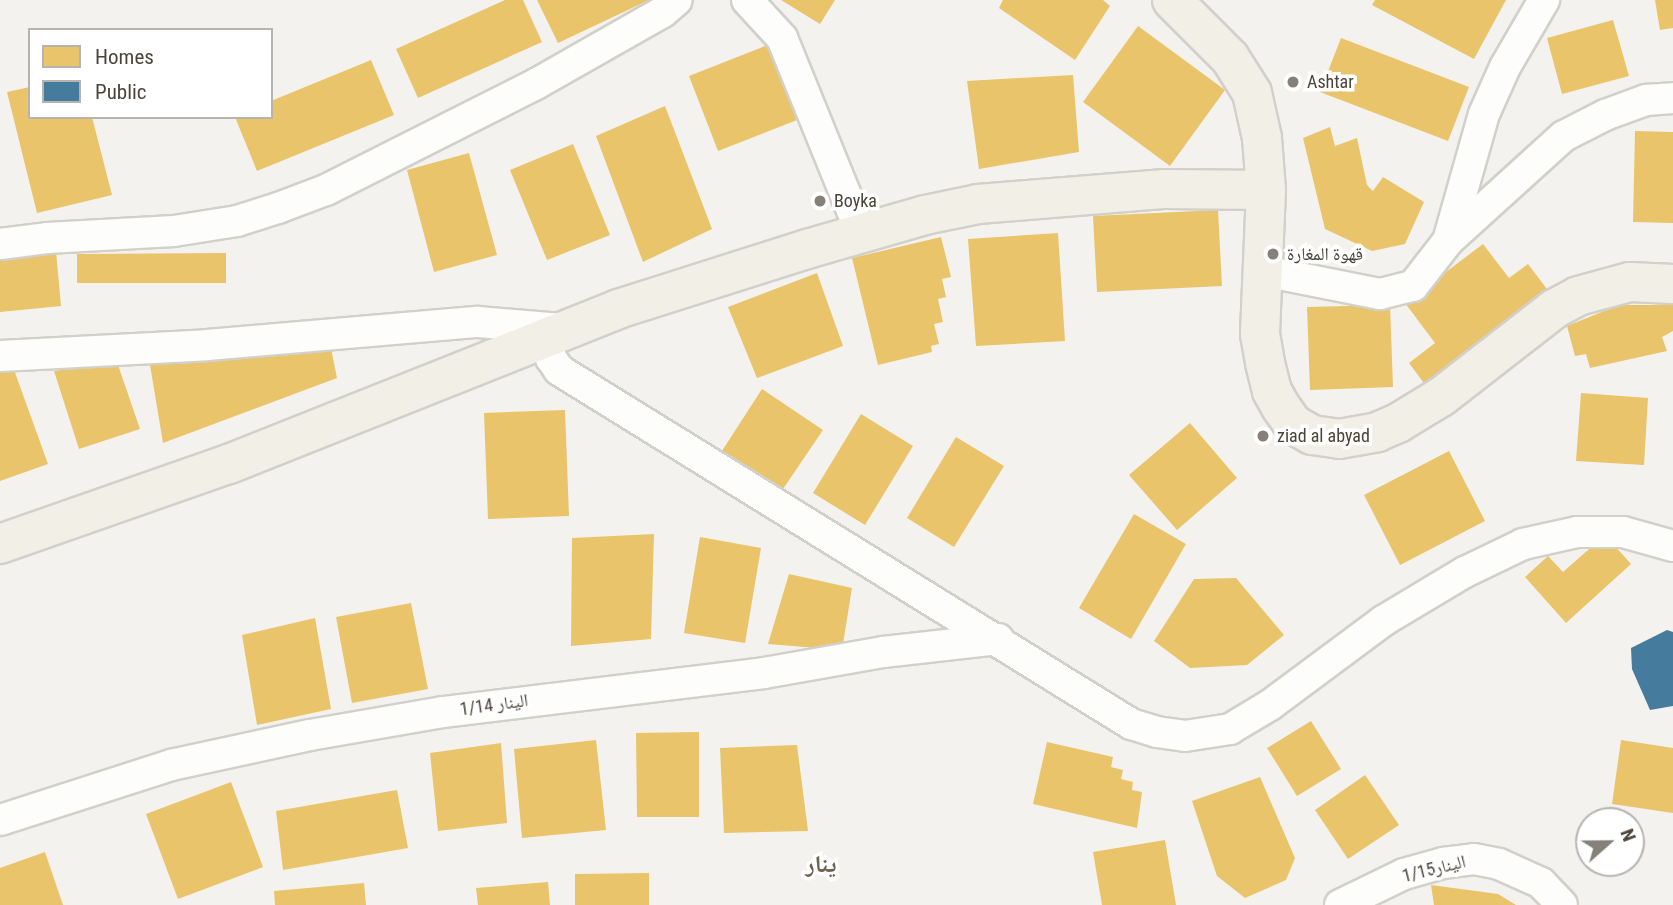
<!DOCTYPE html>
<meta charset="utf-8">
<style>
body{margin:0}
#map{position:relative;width:1673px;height:905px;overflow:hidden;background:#f4f2ee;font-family:"Roboto Condensed","Noto Naskh Arabic",sans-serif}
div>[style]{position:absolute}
.homes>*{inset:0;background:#e9c46a}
.public>*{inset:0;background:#457b9d}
.roads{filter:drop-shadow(2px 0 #d2d0cb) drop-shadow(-2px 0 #d2d0cb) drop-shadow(0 2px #d2d0cb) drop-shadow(0 -2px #d2d0cb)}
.minor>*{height:30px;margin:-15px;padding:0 15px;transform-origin:15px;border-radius:15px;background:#fdfdfc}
.major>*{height:38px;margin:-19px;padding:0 19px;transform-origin:19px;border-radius:19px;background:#f2efe6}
.dots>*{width:19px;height:19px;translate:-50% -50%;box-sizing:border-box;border:4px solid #fff;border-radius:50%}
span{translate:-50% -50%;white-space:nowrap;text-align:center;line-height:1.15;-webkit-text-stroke:7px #fff;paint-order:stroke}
.poi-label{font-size:18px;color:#4b4439}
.left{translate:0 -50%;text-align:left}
.street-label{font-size:18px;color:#4b4439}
.district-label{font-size:24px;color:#6e6250;font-weight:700}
.legend{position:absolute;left:28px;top:28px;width:245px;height:91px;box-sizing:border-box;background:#fff;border:2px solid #b7b4b0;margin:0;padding:9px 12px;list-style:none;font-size:21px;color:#4b4439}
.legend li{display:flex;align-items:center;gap:14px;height:35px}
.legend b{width:35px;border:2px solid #b7b4b0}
.north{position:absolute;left:1575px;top:807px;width:70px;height:70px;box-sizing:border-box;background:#fff;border:2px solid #b7b4b0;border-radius:50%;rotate:69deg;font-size:19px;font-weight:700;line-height:28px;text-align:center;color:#4b4439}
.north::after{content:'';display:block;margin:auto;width:24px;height:32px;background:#868178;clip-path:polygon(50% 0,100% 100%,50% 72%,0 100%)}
</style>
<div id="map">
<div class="homes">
<div style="clip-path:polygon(505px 0,523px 0,542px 42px,418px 98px,396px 49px)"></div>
<div style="clip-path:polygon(537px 0,649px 0,558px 43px)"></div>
<div style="clip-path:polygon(781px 0,835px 0,820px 24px)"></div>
<div style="clip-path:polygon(1003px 0,1103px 0,1110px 6px,1075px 60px,999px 8px)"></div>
<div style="clip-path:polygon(1375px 0,1506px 0,1474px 59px,1372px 5px)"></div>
<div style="clip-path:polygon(1655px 0,1673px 0,1673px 28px,1660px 30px)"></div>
<div style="clip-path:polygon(1613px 20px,1629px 76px,1562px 94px,1547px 38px)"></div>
<div style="clip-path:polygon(1138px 26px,1225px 90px,1170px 166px,1083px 102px)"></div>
<div style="clip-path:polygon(1341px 38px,1469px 87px,1448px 141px,1320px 92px)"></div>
<div style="clip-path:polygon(768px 45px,797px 120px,718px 151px,689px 76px)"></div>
<div style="clip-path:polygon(371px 60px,394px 115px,257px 171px,235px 117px,271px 117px,271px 101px)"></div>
<div style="clip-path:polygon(1073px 75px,1079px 152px,979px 169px,967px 81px)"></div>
<div style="clip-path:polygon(30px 87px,30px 117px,92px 117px,112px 195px,37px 213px,7px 92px)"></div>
<div style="clip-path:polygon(665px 106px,712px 229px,643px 262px,596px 136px)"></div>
<div style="clip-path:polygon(1330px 127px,1335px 146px,1357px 138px,1367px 185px,1373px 191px,1383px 177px,1424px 202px,1405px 244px,1372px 251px,1325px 229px,1303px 138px)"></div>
<div style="clip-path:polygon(1635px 131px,1673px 132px,1673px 223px,1633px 222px)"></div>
<div style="clip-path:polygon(573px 144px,610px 235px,547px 260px,510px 170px)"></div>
<div style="clip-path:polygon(469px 153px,497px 255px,434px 272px,407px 170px)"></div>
<div style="clip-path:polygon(1218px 210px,1222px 286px,1097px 292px,1093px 216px)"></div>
<div style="clip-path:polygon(1058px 233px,1065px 341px,976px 346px,968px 239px)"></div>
<div style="clip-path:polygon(941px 237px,951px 277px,942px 279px,946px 297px,938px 299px,943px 322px,934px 324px,939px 344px,931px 346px,932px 352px,878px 365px,852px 258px)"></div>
<div style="clip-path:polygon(1483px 244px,1509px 278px,1528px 264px,1550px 293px,1426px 386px,1409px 363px,1435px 343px,1405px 303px)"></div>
<div style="clip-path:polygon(56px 251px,61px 306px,0 312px,0 259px)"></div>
<div style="clip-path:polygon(226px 253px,226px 283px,77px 283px,77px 254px)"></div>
<div style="clip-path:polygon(817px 273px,843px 346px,757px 378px,728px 307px)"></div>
<div style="clip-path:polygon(1390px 305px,1393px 387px,1310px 390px,1307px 307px)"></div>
<div style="clip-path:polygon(1619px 305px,1673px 305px,1673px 331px,1662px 337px,1667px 351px,1590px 368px,1586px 354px,1575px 356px,1567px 326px)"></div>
<div style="clip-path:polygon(330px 343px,337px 378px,163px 443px,148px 353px)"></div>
<div style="clip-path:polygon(117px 362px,140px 429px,79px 449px,54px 371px)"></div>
<div style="clip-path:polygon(13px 367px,48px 464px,0 481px,0 372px)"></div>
<div style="clip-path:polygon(762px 389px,823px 430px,781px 492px,720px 454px)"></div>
<div style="clip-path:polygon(1581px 393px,1648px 398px,1644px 465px,1576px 461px)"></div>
<div style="clip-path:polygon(565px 410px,569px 516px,488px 519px,484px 413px)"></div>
<div style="clip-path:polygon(861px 414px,913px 446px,865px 525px,813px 493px)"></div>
<div style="clip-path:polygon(1190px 423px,1237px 478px,1177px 530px,1129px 475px)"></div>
<div style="clip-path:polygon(956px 437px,1004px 466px,954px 547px,907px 518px)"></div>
<div style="clip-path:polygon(1449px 451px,1485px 521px,1400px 565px,1364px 495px)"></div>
<div style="clip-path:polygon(1134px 514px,1186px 544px,1131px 639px,1079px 608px)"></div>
<div style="clip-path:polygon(654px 534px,651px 639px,571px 646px,572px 538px)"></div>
<div style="clip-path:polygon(1605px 535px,1631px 564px,1566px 623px,1525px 577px,1548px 556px,1563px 572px)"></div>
<div style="clip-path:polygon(700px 537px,761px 548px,745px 643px,684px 633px)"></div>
<div style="clip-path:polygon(789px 574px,852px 588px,842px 650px,768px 644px)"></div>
<div style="clip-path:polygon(1236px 578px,1284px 635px,1247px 665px,1190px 668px,1154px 641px,1194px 579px)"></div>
<div style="clip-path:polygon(411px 603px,428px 689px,352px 703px,336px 617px)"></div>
<div style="clip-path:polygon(315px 618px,331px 709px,257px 725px,242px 635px)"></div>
<div style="clip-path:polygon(1311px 721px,1341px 769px,1297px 796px,1267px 748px)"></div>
<div style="clip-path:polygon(699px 732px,699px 817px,637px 817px,636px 733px)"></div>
<div style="clip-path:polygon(596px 740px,606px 830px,522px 838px,514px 749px)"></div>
<div style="clip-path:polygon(1621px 740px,1673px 748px,1673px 813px,1612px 804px)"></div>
<div style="clip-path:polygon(1047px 742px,1113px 757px,1111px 767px,1123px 770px,1121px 779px,1133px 782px,1132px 790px,1142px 792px,1137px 828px,1033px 804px)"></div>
<div style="clip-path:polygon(501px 743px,507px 823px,438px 831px,430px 753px)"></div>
<div style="clip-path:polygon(797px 745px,808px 831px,724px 833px,720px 748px)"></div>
<div style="clip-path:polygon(1365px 775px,1399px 825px,1348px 859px,1315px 810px)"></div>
<div style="clip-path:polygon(1260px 777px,1295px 858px,1286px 880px,1245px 898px,1217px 876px,1192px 801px)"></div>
<div style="clip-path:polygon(231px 782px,263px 867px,178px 899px,146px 814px)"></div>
<div style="clip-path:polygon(397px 790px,408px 848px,283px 870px,276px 811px)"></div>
<div style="clip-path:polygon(1165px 840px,1176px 905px,1102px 905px,1093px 852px)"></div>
<div style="clip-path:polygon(45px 852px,63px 905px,0 905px,0 868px)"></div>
<div style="clip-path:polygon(649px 873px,649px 905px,575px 905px,575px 874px)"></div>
<div style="clip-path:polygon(548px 882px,550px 905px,478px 905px,476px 888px)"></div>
<div style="clip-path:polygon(364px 883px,366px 905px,275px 905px,274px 891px)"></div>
<div style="clip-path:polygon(1431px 885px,1498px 894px,1516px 905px,1434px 905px)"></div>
</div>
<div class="public">
<div style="clip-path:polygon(1667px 630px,1673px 632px,1673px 706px,1650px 710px,1632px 669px,1631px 648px)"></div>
</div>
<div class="roads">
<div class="minor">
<div style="left:747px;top:0;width:52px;rotate:47.4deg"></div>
<div style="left:782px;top:38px;width:210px;rotate:67.9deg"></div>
<div style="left:1448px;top:241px;width:132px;rotate:-74.2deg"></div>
<div style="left:1484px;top:114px;width:51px;rotate:-65.9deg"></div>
<div style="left:1505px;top:67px;width:78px;rotate:-59.8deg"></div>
<div style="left:0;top:244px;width:47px;rotate:-7.3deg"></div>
<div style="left:47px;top:238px;width:127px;rotate:-3.2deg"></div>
<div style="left:174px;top:231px;width:64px;rotate:-9deg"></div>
<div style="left:237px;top:221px;width:43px;rotate:-17.6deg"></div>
<div style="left:278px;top:208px;width:51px;rotate:-20.6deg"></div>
<div style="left:326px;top:190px;width:235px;rotate:-26.8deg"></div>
<div style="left:536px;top:84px;width:146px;rotate:-29.6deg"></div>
<div style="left:663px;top:12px;width:18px;rotate:-41deg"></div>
<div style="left:1264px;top:271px;width:118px;rotate:11.2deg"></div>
<div style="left:1380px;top:294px;width:34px;rotate:-14deg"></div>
<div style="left:1413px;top:286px;width:57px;rotate:-52.1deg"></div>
<div style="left:1448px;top:241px;width:156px;rotate:-42.2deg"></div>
<div style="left:1564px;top:136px;width:46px;rotate:-27.1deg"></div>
<div style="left:1605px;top:115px;width:44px;rotate:-20.1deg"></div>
<div style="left:1646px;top:100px;width:27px;rotate:-4deg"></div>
<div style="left:546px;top:337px;width:22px;rotate:77deg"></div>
<div style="left:551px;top:358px;width:14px;rotate:56deg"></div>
<div style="left:559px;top:370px;width:673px;rotate:31.75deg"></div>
<div style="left:1131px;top:724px;width:27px;rotate:17deg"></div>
<div style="left:1157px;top:732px;width:28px;rotate:8deg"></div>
<div style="left:1185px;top:736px;width:46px;rotate:-8.8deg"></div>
<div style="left:1230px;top:729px;width:47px;rotate:-31deg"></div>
<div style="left:1270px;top:705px;width:141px;rotate:-36.6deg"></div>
<div style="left:1383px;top:621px;width:96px;rotate:-30.9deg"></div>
<div style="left:1465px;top:572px;width:64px;rotate:-25.8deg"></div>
<div style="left:1523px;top:544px;width:55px;rotate:-12.5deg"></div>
<div style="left:1577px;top:532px;width:46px"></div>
<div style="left:1623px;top:532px;width:52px;rotate:15.6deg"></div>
<div style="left:0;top:356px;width:207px;rotate:-3deg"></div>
<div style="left:207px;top:345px;width:272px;rotate:-4.9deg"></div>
<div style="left:478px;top:322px;width:84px;rotate:4.8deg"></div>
<div style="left:0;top:820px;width:180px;rotate:-17.8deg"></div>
<div style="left:171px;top:765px;width:142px;rotate:-12.2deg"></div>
<div style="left:310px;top:735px;width:135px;rotate:-9.8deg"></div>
<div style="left:443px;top:712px;width:323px;rotate:-6.9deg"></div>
<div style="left:764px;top:673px;width:121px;rotate:-10deg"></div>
<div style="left:883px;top:652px;width:116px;rotate:-6.4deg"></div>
<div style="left:1340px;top:905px;width:71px;rotate:-25.8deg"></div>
<div style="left:1404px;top:874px;width:41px;rotate:-15.8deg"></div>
<div style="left:1443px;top:863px;width:31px;rotate:-7deg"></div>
<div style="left:1474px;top:859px;width:25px;rotate:11deg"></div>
<div style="left:1499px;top:864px;width:46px;rotate:24.3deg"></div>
<div style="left:1541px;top:883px;width:30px;rotate:46deg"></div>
</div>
<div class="major">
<div style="left:1172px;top:0;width:82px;rotate:45deg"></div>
<div style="left:1230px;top:58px;width:41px;rotate:57.8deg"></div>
<div style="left:1252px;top:93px;width:46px;rotate:77.5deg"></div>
<div style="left:1262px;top:138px;width:52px;rotate:85.6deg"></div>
<div style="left:1266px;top:190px;width:144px;rotate:92.4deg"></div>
<div style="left:1260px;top:334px;width:29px;rotate:80deg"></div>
<div style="left:1265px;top:363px;width:29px;rotate:76deg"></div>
<div style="left:1272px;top:391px;width:18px;rotate:61deg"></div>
<div style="left:1281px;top:407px;width:21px;rotate:55deg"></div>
<div style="left:1293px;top:424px;width:22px;rotate:30deg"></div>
<div style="left:1312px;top:435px;width:27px;rotate:8deg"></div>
<div style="left:1339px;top:439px;width:39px;rotate:-10deg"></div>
<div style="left:1377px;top:432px;width:23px;rotate:-23deg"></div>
<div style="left:1398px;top:423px;width:50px;rotate:-31.2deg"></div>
<div style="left:1441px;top:397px;width:143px;rotate:-37.9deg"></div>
<div style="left:1554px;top:309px;width:27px;rotate:-28deg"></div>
<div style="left:1578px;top:296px;width:54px;rotate:-15.1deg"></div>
<div style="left:1630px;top:282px;width:43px;rotate:2.7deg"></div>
<div style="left:0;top:544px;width:243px;rotate:-19.3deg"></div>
<div style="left:229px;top:464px;width:419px;rotate:-21.7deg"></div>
<div style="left:618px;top:309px;width:198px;rotate:-17.6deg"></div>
<div style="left:807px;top:249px;width:123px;rotate:-16.1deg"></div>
<div style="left:925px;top:215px;width:54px;rotate:-11.7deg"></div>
<div style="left:978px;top:204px;width:188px;rotate:-4.6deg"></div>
<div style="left:1165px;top:189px;width:101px;rotate:0.6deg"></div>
</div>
</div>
<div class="dots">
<div style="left:1293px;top:82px;background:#868178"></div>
<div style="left:820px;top:201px;background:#868178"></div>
<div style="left:1273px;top:254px;background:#868178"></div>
<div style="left:1263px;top:436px;background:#868178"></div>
</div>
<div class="poi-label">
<span class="left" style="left:1307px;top:82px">Ashtar</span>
<span class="left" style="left:834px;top:201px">Boyka</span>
<span class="left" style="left:1287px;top:254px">قهوة المغارة</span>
<span class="left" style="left:1277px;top:436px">ziad al abyad</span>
</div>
<div class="street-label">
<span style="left:494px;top:705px;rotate:-8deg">الينار 1/14</span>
<span style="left:1434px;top:869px;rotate:-14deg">الينار1/15</span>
</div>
<div class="district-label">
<span style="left:821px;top:865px">ينار</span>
</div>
<ul class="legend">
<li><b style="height:19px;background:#e9c46a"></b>Homes</li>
<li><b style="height:19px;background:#457b9d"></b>Public</li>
</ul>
<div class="north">N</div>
</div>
